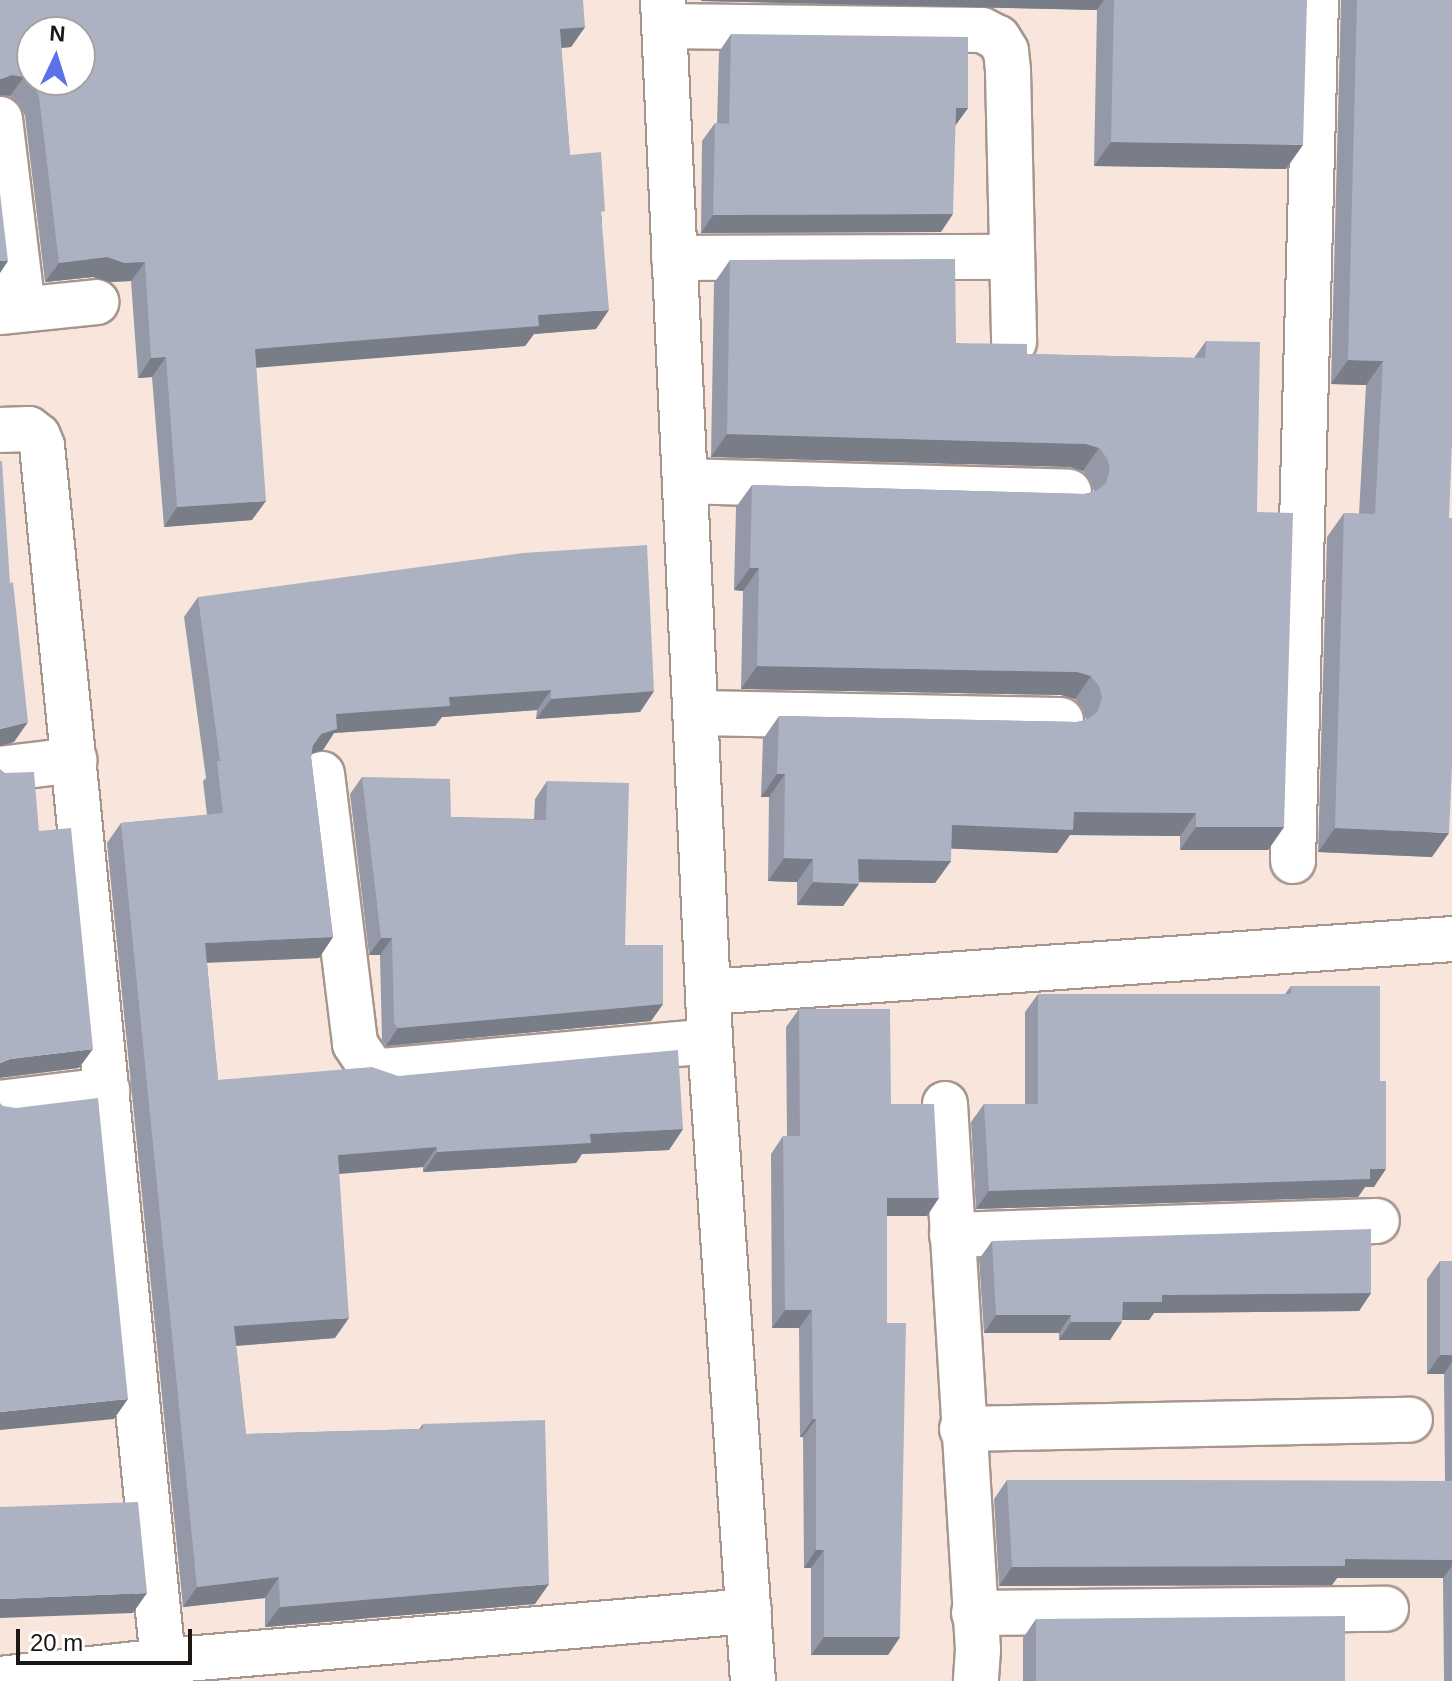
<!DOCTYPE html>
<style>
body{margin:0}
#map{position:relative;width:1452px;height:1681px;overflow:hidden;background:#f8e6dc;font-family:Helvetica,sans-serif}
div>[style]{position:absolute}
.roads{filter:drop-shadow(2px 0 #a7968d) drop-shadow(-2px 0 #a7968d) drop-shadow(0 2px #a7968d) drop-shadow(0 -2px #a7968d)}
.street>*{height:44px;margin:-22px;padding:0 22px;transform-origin:22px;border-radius:22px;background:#fff}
.secondary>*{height:44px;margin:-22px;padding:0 22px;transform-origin:22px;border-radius:22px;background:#fff}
.wall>*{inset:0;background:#9599a7}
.shaded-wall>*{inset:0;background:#797d88}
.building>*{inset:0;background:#adb2c2}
span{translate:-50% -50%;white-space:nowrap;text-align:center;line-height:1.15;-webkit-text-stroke:6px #fff;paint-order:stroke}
.north{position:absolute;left:16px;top:16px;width:80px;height:80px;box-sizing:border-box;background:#fff;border:2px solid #a5a2a1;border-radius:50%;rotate:4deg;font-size:22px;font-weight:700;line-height:32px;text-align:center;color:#1d1713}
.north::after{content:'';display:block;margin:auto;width:28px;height:36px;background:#5c72e9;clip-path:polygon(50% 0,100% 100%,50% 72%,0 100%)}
.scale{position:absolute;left:16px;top:1629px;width:176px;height:36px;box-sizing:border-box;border:4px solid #1d1713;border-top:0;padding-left:10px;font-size:24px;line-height:28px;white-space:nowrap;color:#1d1713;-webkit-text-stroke:6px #fff;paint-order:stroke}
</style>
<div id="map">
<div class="roads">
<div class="street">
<div style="left:664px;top:26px;width:318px;rotate:0.7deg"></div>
<div style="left:982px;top:30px;width:18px;rotate:27deg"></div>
<div style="left:998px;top:38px;width:15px;rotate:58deg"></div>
<div style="left:1006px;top:51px;width:20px;rotate:84deg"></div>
<div style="left:1008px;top:71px;width:271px;rotate:88.7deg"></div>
<div style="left:0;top:119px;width:191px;rotate:83.1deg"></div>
<div style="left:674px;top:258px;width:338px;rotate:-0.2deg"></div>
<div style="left:0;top:312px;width:97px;rotate:-5.9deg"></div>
<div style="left:0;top:430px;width:29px;rotate:-2deg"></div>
<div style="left:29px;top:429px;width:11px;rotate:38deg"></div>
<div style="left:38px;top:436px;width:11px;rotate:68deg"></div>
<div style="left:42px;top:446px;width:1221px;rotate:84.31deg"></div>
<div style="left:685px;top:481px;width:384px;rotate:1.6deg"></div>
<div style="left:695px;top:713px;width:366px;rotate:1.1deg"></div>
<div style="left:0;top:769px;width:75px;rotate:-6.9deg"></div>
<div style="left:322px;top:774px;width:272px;rotate:83deg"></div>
<div style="left:355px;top:1044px;width:29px;rotate:56deg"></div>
<div style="left:371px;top:1068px;width:11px;rotate:15deg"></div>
<div style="left:382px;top:1071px;width:329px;rotate:-5.2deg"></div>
<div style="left:1293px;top:861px;width:861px;rotate:-88.47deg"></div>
<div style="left:708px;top:992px;width:746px;rotate:-4.07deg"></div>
<div style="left:0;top:1103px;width:108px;rotate:-6.9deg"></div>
<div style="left:945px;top:1104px;width:547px;rotate:86.54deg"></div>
<div style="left:978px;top:1650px;width:31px;rotate:94deg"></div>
<div style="left:952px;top:1235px;width:425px;rotate:-1.9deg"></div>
<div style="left:962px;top:1429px;width:448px;rotate:-1.2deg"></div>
<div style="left:974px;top:1613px;width:412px;rotate:-0.6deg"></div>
<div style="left:0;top:1679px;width:164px;rotate:-6.3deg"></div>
<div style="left:163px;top:1661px;width:588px;rotate:-4.88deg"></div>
</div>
<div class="secondary">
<div style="left:663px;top:0;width:1042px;rotate:87.41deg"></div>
<div style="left:710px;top:1041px;width:641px;rotate:86.16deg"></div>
</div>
</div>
<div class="wall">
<div style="clip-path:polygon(0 0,585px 27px,571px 47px,561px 48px,570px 155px,602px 217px,596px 329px,534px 334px,525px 346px,256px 367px,252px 520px,164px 527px,152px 377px,138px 378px,131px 281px,110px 282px,93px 277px,45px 282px,25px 116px,19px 103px,10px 96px)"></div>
<div style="clip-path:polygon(701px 0,1307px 0,1286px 169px,1094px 166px,1097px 10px,701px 1px)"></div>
<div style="clip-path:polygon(1341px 0,1452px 0,1432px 857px,1318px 852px,1327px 537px,1344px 513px,1359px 514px,1366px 385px,1331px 384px)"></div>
<div style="clip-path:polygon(731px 34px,968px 108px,955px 126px,941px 232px,701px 233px,702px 141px,715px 123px,717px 124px,719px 52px)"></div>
<div style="clip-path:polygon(730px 260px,956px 343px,1027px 354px,1194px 358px,1206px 341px,1257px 512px,1284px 827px,1268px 850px,1180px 850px,1180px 836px,1070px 835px,1057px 853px,951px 848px,951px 861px,935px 883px,859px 882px,843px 906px,797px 905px,797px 882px,768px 881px,769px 797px,761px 797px,763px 739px,779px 716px,1077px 722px,1086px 720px,1083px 709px,1075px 699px,1061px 695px,741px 689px,743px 591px,734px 590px,736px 507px,752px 485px,1084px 494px,1094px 492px,1091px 481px,1083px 471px,1070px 467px,711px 457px,714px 283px)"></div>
<div style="clip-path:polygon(198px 597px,654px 691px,640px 712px,536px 719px,537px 710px,442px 717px,435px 726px,334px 733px,323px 750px,312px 753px,311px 757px,333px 937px,319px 958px,207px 963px,218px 1080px,398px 1076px,683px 1129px,669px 1150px,582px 1154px,576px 1163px,423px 1172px,423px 1167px,339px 1174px,335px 1338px,236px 1346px,246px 1434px,419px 1429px,423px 1424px,535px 1604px,265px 1627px,265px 1598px,183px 1607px,107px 843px,121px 823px,207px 815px,203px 781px,206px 778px,184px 617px)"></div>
<div style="clip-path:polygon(362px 777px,451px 817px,534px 819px,535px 799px,547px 781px,625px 945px,663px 1004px,651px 1021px,386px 1046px,382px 1040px,380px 955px,369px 955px,350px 794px)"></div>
<div style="clip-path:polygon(1291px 986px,1374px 1187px,1365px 1187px,1358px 1197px,976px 1209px,971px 1122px,984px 1104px,1025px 1104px,1025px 1012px,1038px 994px,1285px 994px)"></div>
<div style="clip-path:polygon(799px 1009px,891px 1104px,927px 1216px,887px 1216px,887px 1323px,900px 1637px,888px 1655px,811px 1655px,811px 1568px,804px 1568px,803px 1437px,800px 1437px,799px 1328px,772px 1328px,771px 1154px,783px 1136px,787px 1136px,786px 1027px)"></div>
<div style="clip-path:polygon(992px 1241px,1371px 1293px,1359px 1311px,1154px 1313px,1149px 1320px,1122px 1320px,1110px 1340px,1059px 1340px,1059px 1333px,984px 1333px,979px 1259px)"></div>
<div style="clip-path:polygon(1440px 1261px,1452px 1261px,1452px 1681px,1444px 1681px,1443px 1578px,1337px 1578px,1332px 1585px,999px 1586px,994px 1499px,1007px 1480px,1445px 1481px,1444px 1374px,1427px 1374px,1427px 1279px)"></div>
<div style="clip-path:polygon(1036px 1619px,1345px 1681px,1023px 1681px,1023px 1638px)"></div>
</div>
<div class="shaded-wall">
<div style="clip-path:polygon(702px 0,1104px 0,1097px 10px,701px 1px)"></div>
<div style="clip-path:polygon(585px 27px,571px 47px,546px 49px,560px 29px)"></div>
<div style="clip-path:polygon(12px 75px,24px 77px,10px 96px,0 95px,0 79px)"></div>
<div style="clip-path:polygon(956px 108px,968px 108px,955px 126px)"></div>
<div style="clip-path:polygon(1111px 142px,1303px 145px,1286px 169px,1094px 166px)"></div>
<div style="clip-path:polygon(953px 214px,941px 232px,701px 233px,713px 215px)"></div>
<div style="clip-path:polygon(107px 257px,145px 262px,131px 281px,110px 282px,93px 277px,45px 282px,59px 263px)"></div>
<div style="clip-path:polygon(0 261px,8px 261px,0 273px)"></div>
<div style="clip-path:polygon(609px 310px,596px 329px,534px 334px,525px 346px,241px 369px,255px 349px,538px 315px)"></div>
<div style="clip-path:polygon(166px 357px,152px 377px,138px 378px,151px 358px)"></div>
<div style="clip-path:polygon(1348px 360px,1383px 361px,1366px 385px,1331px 384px)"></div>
<div style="clip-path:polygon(727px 434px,1086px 444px,1099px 448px,1083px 471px,1070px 467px,711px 457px)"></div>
<div style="clip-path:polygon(266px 501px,252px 520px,164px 527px,177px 507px)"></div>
<div style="clip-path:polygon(750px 568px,759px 568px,743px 591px,734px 590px)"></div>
<div style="clip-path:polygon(757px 666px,1077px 672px,1091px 676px,1075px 699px,1061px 695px,741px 689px)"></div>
<div style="clip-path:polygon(551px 690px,537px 710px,442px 717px,435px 726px,334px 733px,323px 750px,306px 755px,336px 714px,449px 697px)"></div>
<div style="clip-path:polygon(654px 691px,640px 712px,536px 719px,551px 699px)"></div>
<div style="clip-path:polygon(28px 722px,14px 742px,0 746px,0 729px)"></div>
<div style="clip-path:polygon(777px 774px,785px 774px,769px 797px,761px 797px)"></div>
<div style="clip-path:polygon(1074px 812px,1196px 813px,1180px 836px,1070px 835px,1057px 853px,936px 848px,952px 825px)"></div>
<div style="clip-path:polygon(1196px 827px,1284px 827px,1268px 850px,1180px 850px)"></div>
<div style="clip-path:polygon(1335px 828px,1449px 833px,1432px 857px,1318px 852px)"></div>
<div style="clip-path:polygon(784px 858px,813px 859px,797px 882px,768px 881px)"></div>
<div style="clip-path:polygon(858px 859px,951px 861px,935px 883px,842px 882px)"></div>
<div style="clip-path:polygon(813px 882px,859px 884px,843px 906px,797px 905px)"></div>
<div style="clip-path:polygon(333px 937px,319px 958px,191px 963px,205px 943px)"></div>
<div style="clip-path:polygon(381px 938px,392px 938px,380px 955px,369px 955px)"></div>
<div style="clip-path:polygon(663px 1004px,651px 1021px,386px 1046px,398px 1028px)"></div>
<div style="clip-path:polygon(93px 1049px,79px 1068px,0 1078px,0 1063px,10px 1059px)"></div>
<div style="clip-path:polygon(683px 1129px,669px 1150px,582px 1154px,576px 1163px,423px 1172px,437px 1152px,590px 1134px)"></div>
<div style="clip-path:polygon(437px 1147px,423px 1167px,324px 1175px,338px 1155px)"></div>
<div style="clip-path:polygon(1370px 1169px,1386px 1169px,1374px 1187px,1365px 1187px,1358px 1197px,976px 1209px,989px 1191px)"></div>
<div style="clip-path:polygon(887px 1198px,939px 1198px,927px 1216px,874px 1216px)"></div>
<div style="clip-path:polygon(1371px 1293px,1359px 1311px,1154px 1313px,1149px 1320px,1110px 1320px,1123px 1302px,1162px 1295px)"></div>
<div style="clip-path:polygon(785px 1310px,812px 1310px,799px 1328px,772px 1328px)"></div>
<div style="clip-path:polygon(996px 1315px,1071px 1315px,1059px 1333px,984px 1333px)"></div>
<div style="clip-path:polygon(349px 1318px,335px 1338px,220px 1347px,234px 1326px)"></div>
<div style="clip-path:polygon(1071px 1322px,1122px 1322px,1110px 1340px,1059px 1340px)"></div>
<div style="clip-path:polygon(1440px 1355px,1452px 1355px,1452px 1362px,1444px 1374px,1427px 1374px)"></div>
<div style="clip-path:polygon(128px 1399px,114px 1419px,0 1430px,0 1412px)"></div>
<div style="clip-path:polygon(813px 1419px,816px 1419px,803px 1437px,800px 1437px)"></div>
<div style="clip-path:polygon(816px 1550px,824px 1550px,811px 1568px,804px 1568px)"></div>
<div style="clip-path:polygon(1345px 1559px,1452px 1560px,1452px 1566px,1443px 1578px,1337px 1578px,1332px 1585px,999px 1586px,1012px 1567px)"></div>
<div style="clip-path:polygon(279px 1577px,265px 1598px,183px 1607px,197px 1587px)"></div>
<div style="clip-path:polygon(549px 1584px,535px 1604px,265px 1627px,280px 1607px)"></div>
<div style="clip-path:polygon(147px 1593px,133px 1613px,0 1618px,0 1599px)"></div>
<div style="clip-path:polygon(824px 1637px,900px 1637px,888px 1655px,811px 1655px)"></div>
</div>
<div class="building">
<div style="clip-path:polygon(evenodd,0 0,583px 0,585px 27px,560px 29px,570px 155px,601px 152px,605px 211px,601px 212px,609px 310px,538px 315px,539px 326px,255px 349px,266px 501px,177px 507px,166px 357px,151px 358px,145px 262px,124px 263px,107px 257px,59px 263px,39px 96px,33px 84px,24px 77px,12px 75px,0 79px,0 0,32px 32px,80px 32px,80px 80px,32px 80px,32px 32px)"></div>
<div style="clip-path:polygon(1114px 0,1307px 0,1303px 145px,1111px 142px)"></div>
<div style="clip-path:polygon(1357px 0,1452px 0,1452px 443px,1449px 518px,1452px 518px,1452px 767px,1449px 833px,1335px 828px,1344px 513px,1375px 514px,1383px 361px,1348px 360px)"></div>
<div style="clip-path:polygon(731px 34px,968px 37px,968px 108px,956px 108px,953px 214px,713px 215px,715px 123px,729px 124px)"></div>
<div style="clip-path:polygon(0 193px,8px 261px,0 261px)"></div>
<div style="clip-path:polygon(955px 259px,956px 343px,1027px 344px,1027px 354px,1205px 358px,1206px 341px,1260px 342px,1257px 512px,1293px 513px,1284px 827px,1196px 827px,1196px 813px,1074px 812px,1073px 830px,952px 825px,951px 861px,858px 859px,859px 884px,813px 882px,813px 859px,784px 858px,785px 774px,777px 774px,779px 716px,1077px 722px,1088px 719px,1098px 711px,1102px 697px,1099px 686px,1091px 676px,1077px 672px,757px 666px,759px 568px,750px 568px,752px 485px,1084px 494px,1096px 491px,1106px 483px,1110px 469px,1107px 458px,1099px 448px,1086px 444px,727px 434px,730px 260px)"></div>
<div style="clip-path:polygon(0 461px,2px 461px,10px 583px,13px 582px,28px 722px,0 729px)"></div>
<div style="clip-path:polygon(647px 545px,654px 691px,551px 699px,551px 690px,449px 697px,450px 706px,336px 714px,337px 729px,321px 734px,313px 745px,311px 757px,333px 937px,205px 943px,218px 1080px,372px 1067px,398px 1076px,678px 1050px,683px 1129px,590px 1134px,591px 1143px,437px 1152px,437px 1147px,338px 1155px,349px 1318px,234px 1326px,246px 1434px,423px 1429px,423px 1424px,545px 1420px,549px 1584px,280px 1607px,279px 1577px,197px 1587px,121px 823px,223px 813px,217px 761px,220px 761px,198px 597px,523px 553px)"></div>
<div style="clip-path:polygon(0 769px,5px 773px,34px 772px,39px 831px,71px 828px,93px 1049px,10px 1059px,0 1063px)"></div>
<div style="clip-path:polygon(362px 777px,450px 779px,451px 817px,546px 820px,547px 781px,629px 783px,625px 945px,663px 945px,663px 1004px,398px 1028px,394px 1023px,392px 938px,381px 938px)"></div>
<div style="clip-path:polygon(1291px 986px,1380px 986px,1380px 1081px,1386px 1081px,1386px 1169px,1370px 1169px,1370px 1179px,989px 1191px,984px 1104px,1038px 1104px,1038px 994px,1291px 994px)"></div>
<div style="clip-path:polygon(799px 1009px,890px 1009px,891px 1104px,934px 1104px,939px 1198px,887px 1198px,887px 1323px,906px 1323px,900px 1637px,824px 1637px,824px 1550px,816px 1550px,816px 1419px,813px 1419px,812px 1310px,785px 1310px,783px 1136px,800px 1136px)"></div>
<div style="clip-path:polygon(98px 1098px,128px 1399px,0 1412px,0 1103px,3px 1106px,16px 1108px)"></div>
<div style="clip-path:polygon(1371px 1229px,1371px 1293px,1162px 1295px,1162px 1302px,1123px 1302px,1122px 1322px,1071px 1322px,1071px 1315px,996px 1315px,992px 1241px)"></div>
<div style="clip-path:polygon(1440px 1261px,1452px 1261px,1452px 1355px,1440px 1355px)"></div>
<div style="clip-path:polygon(1007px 1480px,1452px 1481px,1452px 1560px,1345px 1559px,1345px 1566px,1012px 1567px)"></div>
<div style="clip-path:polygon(138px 1502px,147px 1593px,0 1599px,0 1507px)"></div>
<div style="clip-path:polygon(1345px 1616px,1345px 1681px,1036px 1681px,1036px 1619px)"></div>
</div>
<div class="north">N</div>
<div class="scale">20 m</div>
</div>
